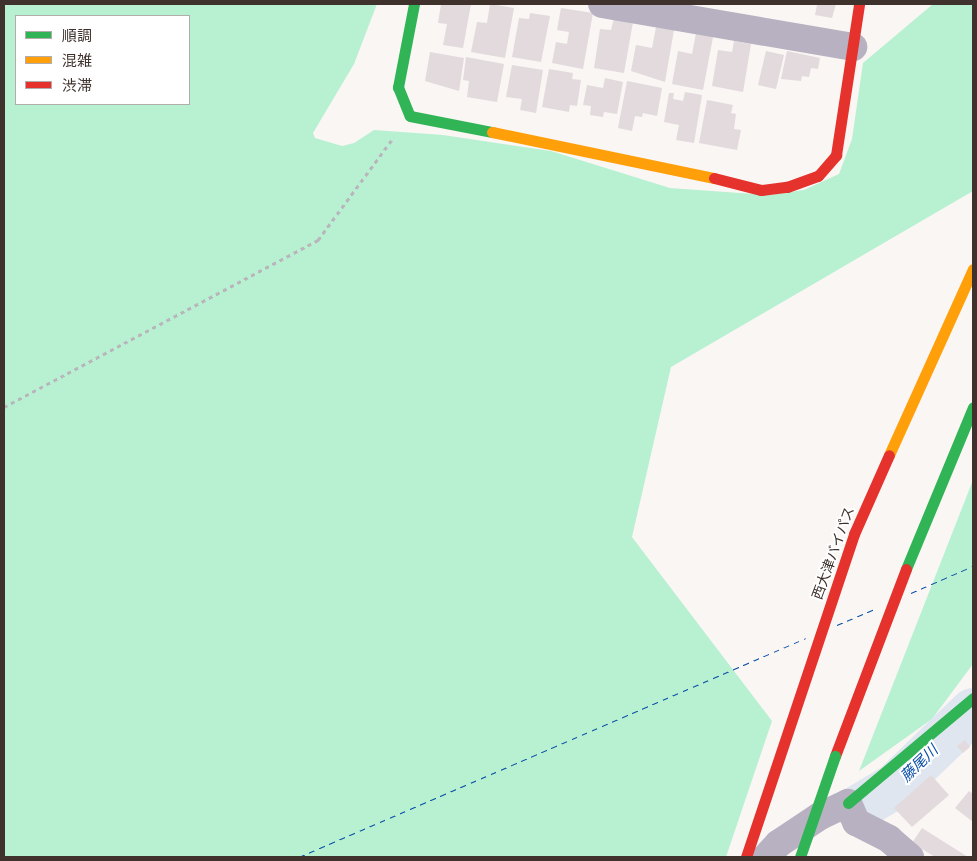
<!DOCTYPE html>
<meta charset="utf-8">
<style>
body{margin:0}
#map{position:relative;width:977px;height:861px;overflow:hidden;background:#faf6f4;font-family:Barlow,"Noto Sans JP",sans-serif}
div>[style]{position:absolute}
.green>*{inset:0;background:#b8f0d2}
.river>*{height:46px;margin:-23px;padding:0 23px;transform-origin:23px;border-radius:23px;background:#dfe6f0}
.ferry>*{height:1px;margin-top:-0.5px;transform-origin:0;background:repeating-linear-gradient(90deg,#0a4ea8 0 6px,transparent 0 11px)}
.building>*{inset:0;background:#e2dadc}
.path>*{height:3px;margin-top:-1.5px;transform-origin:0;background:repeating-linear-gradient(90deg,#b9b5bc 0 4px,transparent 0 8px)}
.street>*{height:28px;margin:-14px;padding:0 14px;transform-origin:14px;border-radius:14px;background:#b7b1c1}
.fast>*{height:11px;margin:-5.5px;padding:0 5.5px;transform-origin:5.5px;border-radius:5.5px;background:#30b455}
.slow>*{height:11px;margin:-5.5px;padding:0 5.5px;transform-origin:5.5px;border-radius:5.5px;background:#ff9f0a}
.jam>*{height:11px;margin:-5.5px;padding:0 5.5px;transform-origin:5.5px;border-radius:5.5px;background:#e5322d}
.fast-bridge>*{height:11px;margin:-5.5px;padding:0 5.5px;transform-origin:5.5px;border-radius:5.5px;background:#30b455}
span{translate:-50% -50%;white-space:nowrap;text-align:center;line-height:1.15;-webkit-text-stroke:4px #fff;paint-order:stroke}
.street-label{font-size:14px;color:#3f322d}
.water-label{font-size:15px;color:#0a4ea8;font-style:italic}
.frame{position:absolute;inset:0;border:5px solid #3f322d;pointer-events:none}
.legend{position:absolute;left:15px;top:15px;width:175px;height:90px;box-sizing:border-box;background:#fff;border:1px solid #b2adab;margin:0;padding:6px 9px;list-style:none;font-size:15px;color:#3f322d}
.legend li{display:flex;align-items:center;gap:10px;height:25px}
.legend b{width:25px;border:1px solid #b2adab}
</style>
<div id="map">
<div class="green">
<div style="clip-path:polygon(evenodd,4px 4px,377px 4px,354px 64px,313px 133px,315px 138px,342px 146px,354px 143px,374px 130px,443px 135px,551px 151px,670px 188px,769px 195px,804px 190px,839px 174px,852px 139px,863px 63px,933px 4px,973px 4px,973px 191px,671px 367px,632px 537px,772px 721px,726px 857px,4px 857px,4px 4px,16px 16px,189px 16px,189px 104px,16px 104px,16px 16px)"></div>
<div style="clip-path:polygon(973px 480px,973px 664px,932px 719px,859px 771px)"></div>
</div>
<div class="river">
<div style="left:858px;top:808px;width:43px;rotate:-30.7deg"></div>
<div style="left:895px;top:786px;width:108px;rotate:-43.9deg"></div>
</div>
<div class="ferry">
<div style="left:911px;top:593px;width:68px;rotate:-23.5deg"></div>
<div style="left:837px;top:625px;width:43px;rotate:-23deg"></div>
<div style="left:299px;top:857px;width:552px;rotate:-23.36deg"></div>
</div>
<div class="building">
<div style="clip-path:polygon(441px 4px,471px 4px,463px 48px,443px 45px,447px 24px,438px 23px)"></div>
<div style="clip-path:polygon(490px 4px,514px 8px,505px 58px,471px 52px,477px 22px,487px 23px)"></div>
<div style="clip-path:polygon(813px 4px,836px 4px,832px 18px,815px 15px,817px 5px)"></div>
<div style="clip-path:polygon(561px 8px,593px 13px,583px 69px,552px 63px,556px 42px,567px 44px,569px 32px,557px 30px)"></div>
<div style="clip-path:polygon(530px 13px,550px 16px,541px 62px,512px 57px,519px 18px,529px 19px)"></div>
<div style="clip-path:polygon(614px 18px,633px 22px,624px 73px,594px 68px,600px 29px,611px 30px)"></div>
<div style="clip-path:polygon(656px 27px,674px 30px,665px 82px,631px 71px,636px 45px,652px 48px)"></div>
<div style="clip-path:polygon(696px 33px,713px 37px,703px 90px,672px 84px,678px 51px,692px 54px)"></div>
<div style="clip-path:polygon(734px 41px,751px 44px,743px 92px,712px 86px,718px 50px,732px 52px)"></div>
<div style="clip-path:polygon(766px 51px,784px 55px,776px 89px,758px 85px)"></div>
<div style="clip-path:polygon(787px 51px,820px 58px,818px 69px,811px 68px,809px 77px,802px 76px,801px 81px,781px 79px)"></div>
<div style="clip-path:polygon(430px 52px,464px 58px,459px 91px,425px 81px)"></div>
<div style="clip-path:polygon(466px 57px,504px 64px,497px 102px,467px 97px,469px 81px,463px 80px)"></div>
<div style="clip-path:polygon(512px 65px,543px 70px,536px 113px,520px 110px,522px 99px,506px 97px)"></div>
<div style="clip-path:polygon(549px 69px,573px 73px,572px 79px,581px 80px,577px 106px,570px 105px,569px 112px,542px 107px)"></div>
<div style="clip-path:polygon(605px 78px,623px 82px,617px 114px,604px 112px,603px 117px,590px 115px,591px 106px,583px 105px,587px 85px,603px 88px)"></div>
<div style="clip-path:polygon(627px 81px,662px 88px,657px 116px,643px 113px,642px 117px,635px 116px,632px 131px,618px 128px)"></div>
<div style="clip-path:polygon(685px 92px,702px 95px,694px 143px,676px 140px,679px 125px,664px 122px,669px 93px,674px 93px,673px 99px,683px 101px)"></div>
<div style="clip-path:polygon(707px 100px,733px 105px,731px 113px,736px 114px,734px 129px,741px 130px,737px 150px,699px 143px)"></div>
<div style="clip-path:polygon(965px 740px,970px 747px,963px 753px,957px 746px)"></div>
<div style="clip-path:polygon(931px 775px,949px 795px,912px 827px,894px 808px)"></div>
<div style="clip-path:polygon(969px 791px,973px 794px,973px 822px,955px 808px)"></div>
<div style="clip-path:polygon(922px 828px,968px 857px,935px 857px,912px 843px)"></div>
</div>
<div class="path">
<div style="left:4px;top:407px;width:356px;rotate:-28deg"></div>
<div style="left:318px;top:240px;width:128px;rotate:-53.6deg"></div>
</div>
<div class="street">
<div style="left:602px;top:4px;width:255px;rotate:9.7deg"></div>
<div style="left:766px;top:857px;width:18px;rotate:-47deg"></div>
<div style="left:778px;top:844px;width:50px;rotate:-33.7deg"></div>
<div style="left:820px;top:816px;width:31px;rotate:-25deg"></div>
<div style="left:848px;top:803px;width:21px;rotate:67deg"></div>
<div style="left:856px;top:822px;width:37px;rotate:27deg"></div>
<div style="left:889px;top:839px;width:28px;rotate:41deg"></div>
</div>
<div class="fast">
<div style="left:414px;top:4px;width:85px;rotate:100.9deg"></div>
<div style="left:398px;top:87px;width:31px;rotate:68deg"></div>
<div style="left:410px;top:116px;width:84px;rotate:11deg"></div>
<div style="left:906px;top:569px;width:175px;rotate:-67.5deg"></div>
<div style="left:848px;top:803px;width:163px;rotate:-40deg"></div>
</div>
<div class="slow">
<div style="left:492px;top:132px;width:227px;rotate:11.7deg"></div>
<div style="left:889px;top:455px;width:204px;rotate:-65.7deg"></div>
</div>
<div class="jam">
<div style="left:714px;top:178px;width:49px;rotate:14.3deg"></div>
<div style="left:761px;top:190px;width:26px;rotate:-7deg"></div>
<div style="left:787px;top:187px;width:33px;rotate:-20deg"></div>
<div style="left:818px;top:176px;width:28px;rotate:-49deg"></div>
<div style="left:836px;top:155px;width:153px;rotate:-81.3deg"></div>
<div style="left:835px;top:756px;width:200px;rotate:-69.2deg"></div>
<div style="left:746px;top:857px;width:341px;rotate:-71.5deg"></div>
<div style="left:854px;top:534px;width:86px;rotate:-66.1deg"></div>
</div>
<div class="fast-bridge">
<div style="left:800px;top:857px;width:107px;rotate:-70.9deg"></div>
</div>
<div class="street-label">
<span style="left:833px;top:553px;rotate:-70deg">西大津バイパス</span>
</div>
<div class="water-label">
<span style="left:919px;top:763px;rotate:-44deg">藤尾川</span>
</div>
<div class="frame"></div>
<ul class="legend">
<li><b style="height:6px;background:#30b455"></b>順調</li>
<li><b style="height:6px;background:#ff9f0a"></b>混雑</li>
<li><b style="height:6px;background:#e5322d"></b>渋滞</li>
</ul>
</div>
